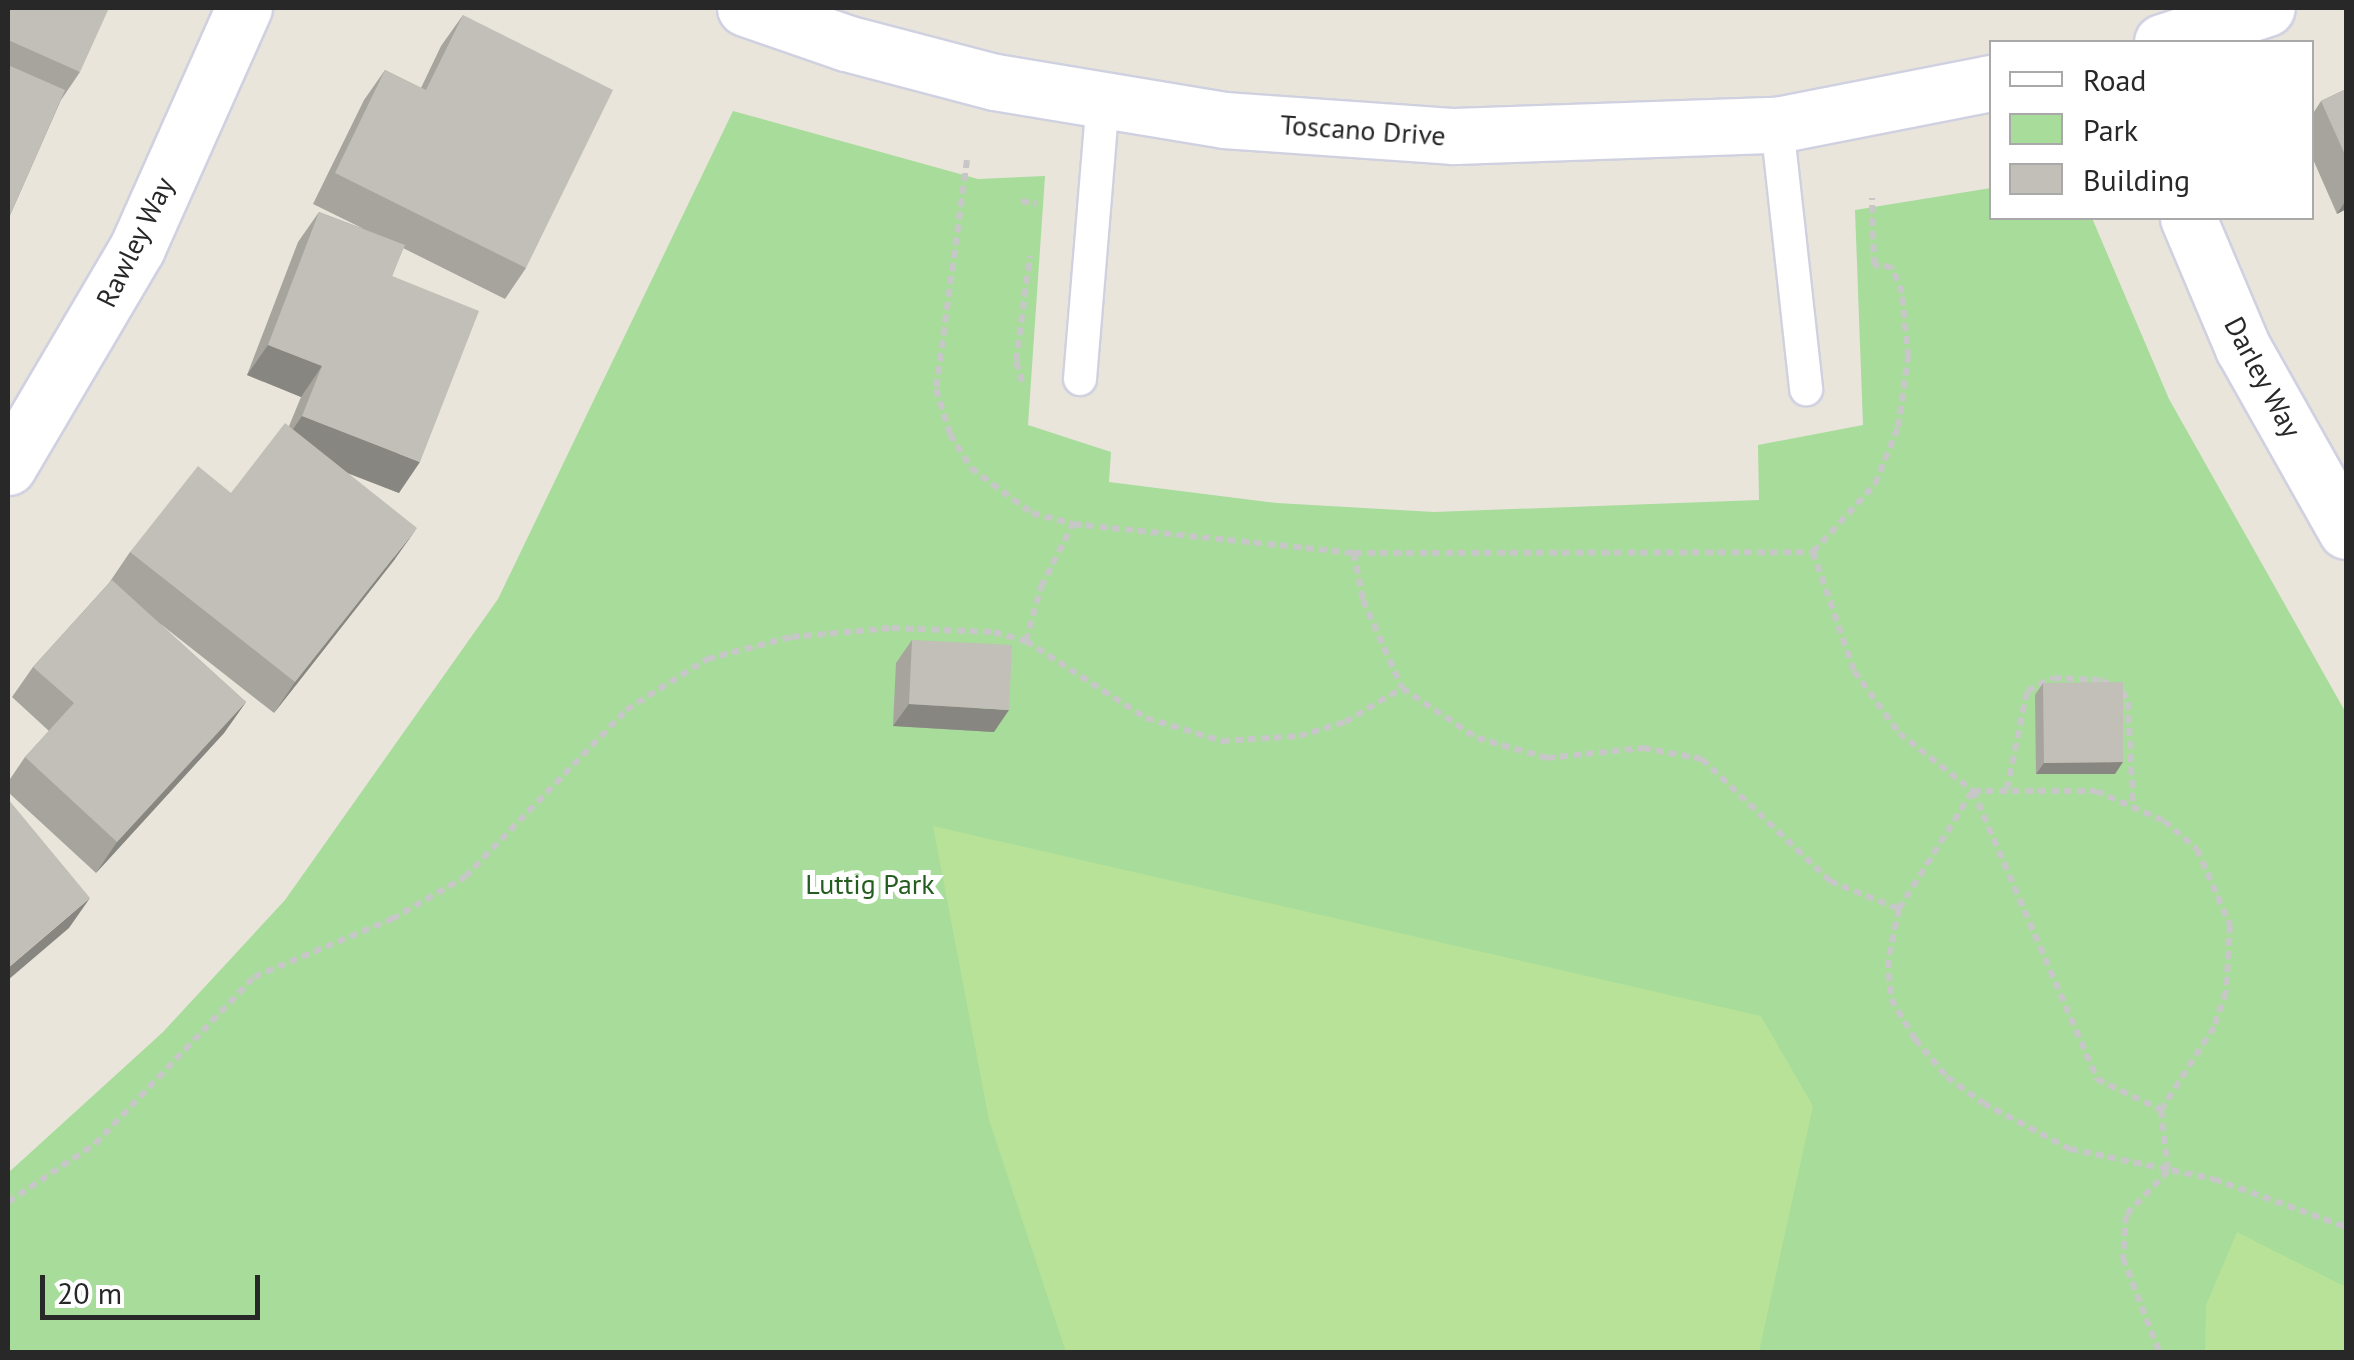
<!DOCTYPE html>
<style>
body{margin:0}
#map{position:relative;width:2354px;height:1360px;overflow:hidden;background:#e9e5db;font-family:"PT Sans",sans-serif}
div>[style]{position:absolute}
.green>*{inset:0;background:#a7dc9b}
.pitch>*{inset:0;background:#b7e298}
.path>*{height:6px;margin-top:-3px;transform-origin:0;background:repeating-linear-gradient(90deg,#c7c7c7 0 8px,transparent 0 13px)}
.roads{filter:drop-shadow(2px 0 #d0d1e0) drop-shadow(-2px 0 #d0d1e0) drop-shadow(0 2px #d0d1e0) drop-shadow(0 -2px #d0d1e0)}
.lane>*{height:32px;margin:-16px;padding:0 16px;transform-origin:16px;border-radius:16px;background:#fff}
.street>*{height:55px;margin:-27.5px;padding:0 27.5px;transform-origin:27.5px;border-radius:27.5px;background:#fff}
.wall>*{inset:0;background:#a6a49d}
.shaded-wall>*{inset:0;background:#878680}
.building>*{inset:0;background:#c1bfb7}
span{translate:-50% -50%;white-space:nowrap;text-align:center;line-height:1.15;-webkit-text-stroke:10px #fff;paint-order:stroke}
.street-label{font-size:28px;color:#282828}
.park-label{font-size:28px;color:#235d1f}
.frame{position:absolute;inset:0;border:10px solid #282828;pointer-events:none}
.legend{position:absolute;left:1989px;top:40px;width:325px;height:180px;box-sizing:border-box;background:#fff;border:2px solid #a9a9a9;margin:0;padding:12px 18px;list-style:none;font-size:30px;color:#282828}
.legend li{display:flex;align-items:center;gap:20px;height:50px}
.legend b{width:50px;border:2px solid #a9a9a9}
.scale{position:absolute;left:40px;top:1275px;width:220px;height:45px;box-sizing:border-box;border:5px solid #282828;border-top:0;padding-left:12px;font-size:30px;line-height:35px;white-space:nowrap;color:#282828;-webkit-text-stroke:8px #fff;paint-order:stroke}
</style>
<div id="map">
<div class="green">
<div style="clip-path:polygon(733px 111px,978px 179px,1045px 176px,1028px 425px,1111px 452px,1109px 482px,1277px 503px,1434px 512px,1759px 500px,1758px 445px,1863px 425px,1855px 210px,1991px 188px,1992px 218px,2092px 218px,2169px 399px,2346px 713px,2346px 1352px,8px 1352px,8px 1173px,163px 1032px,285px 900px,498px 599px)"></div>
</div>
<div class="pitch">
<div style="clip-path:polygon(933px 826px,1761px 1016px,1813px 1106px,1759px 1352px,1066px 1352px,989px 1120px)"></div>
<div style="clip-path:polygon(2237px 1232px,2346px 1287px,2346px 1352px,2205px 1352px,2206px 1305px)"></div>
</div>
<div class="path">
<div style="left:967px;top:160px;width:231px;rotate:97.7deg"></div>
<div style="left:936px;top:389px;width:47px;rotate:72.7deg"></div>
<div style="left:950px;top:434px;width:40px;rotate:58deg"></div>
<div style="left:971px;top:468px;width:76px;rotate:36.4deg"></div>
<div style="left:1032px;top:513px;width:42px;rotate:15deg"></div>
<div style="left:1073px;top:524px;width:282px;rotate:5.9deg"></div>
<div style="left:1354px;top:553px;width:459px;rotate:-0.1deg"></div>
<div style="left:1813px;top:552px;width:92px;rotate:-47.6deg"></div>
<div style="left:1875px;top:484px;width:61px;rotate:-68deg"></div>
<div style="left:1898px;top:427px;width:71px;rotate:-81.9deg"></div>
<div style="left:1908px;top:357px;width:64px;rotate:-95.4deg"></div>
<div style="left:1902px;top:293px;width:28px;rotate:-111deg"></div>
<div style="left:1892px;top:267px;width:18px;rotate:-174deg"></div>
<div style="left:1874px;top:265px;width:67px;rotate:-91.7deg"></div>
<div style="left:1021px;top:201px;width:16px;rotate:11deg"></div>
<div style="left:1022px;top:382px;width:22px;rotate:-106deg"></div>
<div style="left:1016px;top:361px;width:106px;rotate:-82.4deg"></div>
<div style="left:1813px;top:552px;width:126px;rotate:71deg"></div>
<div style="left:1854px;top:671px;width:77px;rotate:54deg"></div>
<div style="left:1899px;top:733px;width:94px;rotate:38.1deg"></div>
<div style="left:1973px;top:791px;width:314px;rotate:66.7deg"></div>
<div style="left:2097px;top:1079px;width:71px;rotate:25.8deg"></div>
<div style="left:2161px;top:1110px;width:61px;rotate:83.5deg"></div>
<div style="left:2168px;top:1171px;width:61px;rotate:133.7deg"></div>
<div style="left:2126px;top:1215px;width:43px;rotate:94deg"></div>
<div style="left:2123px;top:1258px;width:101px;rotate:69deg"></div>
<div style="left:1354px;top:553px;width:48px;rotate:79.2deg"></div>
<div style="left:1363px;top:600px;width:96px;rotate:66.1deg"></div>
<div style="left:1402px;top:688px;width:90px;rotate:33.7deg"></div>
<div style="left:1477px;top:738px;width:73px;rotate:15.9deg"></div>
<div style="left:1547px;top:758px;width:97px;rotate:-5.9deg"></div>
<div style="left:1643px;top:748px;width:60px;rotate:10.6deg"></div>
<div style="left:1702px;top:759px;width:177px;rotate:43.6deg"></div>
<div style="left:1830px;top:881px;width:74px;rotate:22.1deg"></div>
<div style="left:1026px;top:641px;width:56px;rotate:-74.5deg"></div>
<div style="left:1041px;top:587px;width:71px;rotate:-63.1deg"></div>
<div style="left:2007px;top:789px;width:100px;rotate:-78.5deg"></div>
<div style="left:2027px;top:691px;width:29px;rotate:-27deg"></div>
<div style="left:2053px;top:678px;width:48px;rotate:2.4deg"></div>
<div style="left:2101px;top:680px;width:24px;rotate:28deg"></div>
<div style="left:2122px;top:691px;width:13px;rotate:61deg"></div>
<div style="left:2128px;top:702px;width:102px;rotate:87.2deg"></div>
<div style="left:1973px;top:791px;width:123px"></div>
<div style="left:2096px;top:791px;width:74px;rotate:23.8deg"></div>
<div style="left:2164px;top:821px;width:43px;rotate:40.3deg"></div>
<div style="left:2197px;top:849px;width:83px;rotate:66.5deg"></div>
<div style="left:2230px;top:925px;width:67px;rotate:93.4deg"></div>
<div style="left:2226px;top:992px;width:37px;rotate:109deg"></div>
<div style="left:2214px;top:1027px;width:98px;rotate:122.6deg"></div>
<div style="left:1972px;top:792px;width:138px;rotate:122deg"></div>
<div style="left:1899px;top:909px;width:52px;rotate:102.2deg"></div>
<div style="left:1888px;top:960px;width:39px;rotate:86deg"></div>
<div style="left:1891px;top:999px;width:47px;rotate:59deg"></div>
<div style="left:1915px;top:1039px;width:50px;rotate:49.9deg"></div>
<div style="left:1947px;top:1077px;width:44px;rotate:35.8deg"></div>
<div style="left:1983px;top:1103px;width:98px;rotate:27.9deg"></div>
<div style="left:2070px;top:1149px;width:147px;rotate:11.8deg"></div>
<div style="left:2214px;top:1179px;width:140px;rotate:20deg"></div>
<div style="left:8px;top:1202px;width:105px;rotate:-33.7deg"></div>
<div style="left:95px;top:1144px;width:231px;rotate:-46.4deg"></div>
<div style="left:254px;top:977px;width:150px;rotate:-22.8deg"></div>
<div style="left:392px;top:919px;width:84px;rotate:-29.9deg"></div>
<div style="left:465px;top:877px;width:232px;rotate:-46deg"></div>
<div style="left:626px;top:710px;width:96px;rotate:-32.2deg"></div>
<div style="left:707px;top:659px;width:87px;rotate:-14.7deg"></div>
<div style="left:791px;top:637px;width:101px;rotate:-5.1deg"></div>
<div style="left:892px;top:628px;width:102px;rotate:2.2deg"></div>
<div style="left:994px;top:632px;width:33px;rotate:16deg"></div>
<div style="left:1026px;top:641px;width:143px;rotate:32.7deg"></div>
<div style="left:1146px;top:718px;width:79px;rotate:16.8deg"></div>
<div style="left:1222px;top:741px;width:77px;rotate:-3.7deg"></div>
<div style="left:1299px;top:736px;width:48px;rotate:-16.9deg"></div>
<div style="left:1345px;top:722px;width:66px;rotate:-30.8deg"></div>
</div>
<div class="roads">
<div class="lane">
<div style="left:1777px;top:125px;width:266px;rotate:83.7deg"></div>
<div style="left:1080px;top:379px;width:280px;rotate:-85.3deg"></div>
</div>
<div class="street">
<div style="left:745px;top:8px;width:107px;rotate:19.1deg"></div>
<div style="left:846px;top:43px;width:154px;rotate:14.7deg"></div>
<div style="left:995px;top:82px;width:232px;rotate:9.4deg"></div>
<div style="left:1224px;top:120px;width:231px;rotate:4deg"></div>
<div style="left:1454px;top:136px;width:323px;rotate:-2deg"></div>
<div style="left:1777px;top:125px;width:219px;rotate:-11.1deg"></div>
<div style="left:2162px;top:42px;width:110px;rotate:-17.9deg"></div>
<div style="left:2188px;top:218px;width:141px;rotate:67.1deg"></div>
<div style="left:2243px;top:348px;width:210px;rotate:60.6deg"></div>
<div style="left:8px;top:467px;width:254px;rotate:-59.5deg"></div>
<div style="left:137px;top:248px;width:263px;rotate:-66deg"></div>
</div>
</div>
<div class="wall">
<div style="clip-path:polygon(8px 8px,80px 72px,61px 100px,8px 220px)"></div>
<div style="clip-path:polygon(463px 15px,526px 268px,505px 299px,403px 248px,392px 276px,399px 493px,347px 473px,395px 559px,274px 713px,158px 622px,246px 702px,224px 733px,96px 873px,8px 792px,8px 782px,25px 757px,49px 731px,12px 697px,33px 667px,109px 583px,130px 552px,231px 493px,289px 426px,301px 397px,247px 375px,298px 242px,319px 212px,364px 229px,313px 204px,364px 100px,385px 70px,421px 88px,441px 46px)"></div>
<div style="clip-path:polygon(2346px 89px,2346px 209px,2337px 214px,2312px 157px,2312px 115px,2321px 101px)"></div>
<div style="clip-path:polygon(912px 640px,994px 732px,893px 726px,896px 663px)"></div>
<div style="clip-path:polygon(2043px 683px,2115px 774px,2036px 774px,2035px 695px)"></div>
</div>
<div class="shaded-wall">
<div style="clip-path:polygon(2346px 200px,2346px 209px,2337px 214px)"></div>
<div style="clip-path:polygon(268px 345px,322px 366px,301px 397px,247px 375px)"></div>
<div style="clip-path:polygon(302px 416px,420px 462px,399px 493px,281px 447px)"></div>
<div style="clip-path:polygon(417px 528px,395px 559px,274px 713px,295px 682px)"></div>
<div style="clip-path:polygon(246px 702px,224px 733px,96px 873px,117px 842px)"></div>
<div style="clip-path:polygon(909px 704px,1009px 710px,994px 732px,893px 726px)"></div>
<div style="clip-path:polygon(2123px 762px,2115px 774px,2036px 774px,2044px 763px)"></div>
<div style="clip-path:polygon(90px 898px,69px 928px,8px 980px,8px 968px)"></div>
</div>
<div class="building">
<div style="clip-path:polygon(8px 8px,109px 8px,80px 72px,8px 40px)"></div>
<div style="clip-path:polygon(463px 15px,613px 90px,526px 268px,335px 173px,385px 70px,426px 90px)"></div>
<div style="clip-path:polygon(8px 65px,65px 90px,8px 220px)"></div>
<div style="clip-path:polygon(2346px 89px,2346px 157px,2321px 101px)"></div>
<div style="clip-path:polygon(319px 212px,405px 245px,392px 276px,479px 311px,420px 462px,302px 416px,322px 366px,268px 345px)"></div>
<div style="clip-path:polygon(285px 423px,417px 528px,295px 682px,130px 552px,198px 466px,231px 493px)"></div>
<div style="clip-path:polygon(112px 580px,246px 702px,117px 842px,25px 757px,74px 703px,33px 667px)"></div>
<div style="clip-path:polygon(912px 640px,1012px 645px,1009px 710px,909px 704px)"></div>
<div style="clip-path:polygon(2123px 682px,2123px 762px,2044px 763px,2043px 683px)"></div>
<div style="clip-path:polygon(8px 799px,90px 898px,8px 968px)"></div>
</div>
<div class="street-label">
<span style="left:1363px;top:130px;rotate:4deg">Toscano Drive</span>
<span style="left:135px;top:242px;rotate:-64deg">Rawley Way</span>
<span style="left:2263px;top:377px;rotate:62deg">Darley Way</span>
</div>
<div class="park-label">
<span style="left:870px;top:884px">Luttig Park</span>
</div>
<div class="frame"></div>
<ul class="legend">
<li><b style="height:12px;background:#fff"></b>Road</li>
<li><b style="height:28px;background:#a7dc9b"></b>Park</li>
<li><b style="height:28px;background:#c1bfb7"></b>Building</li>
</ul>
<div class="scale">20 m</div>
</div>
